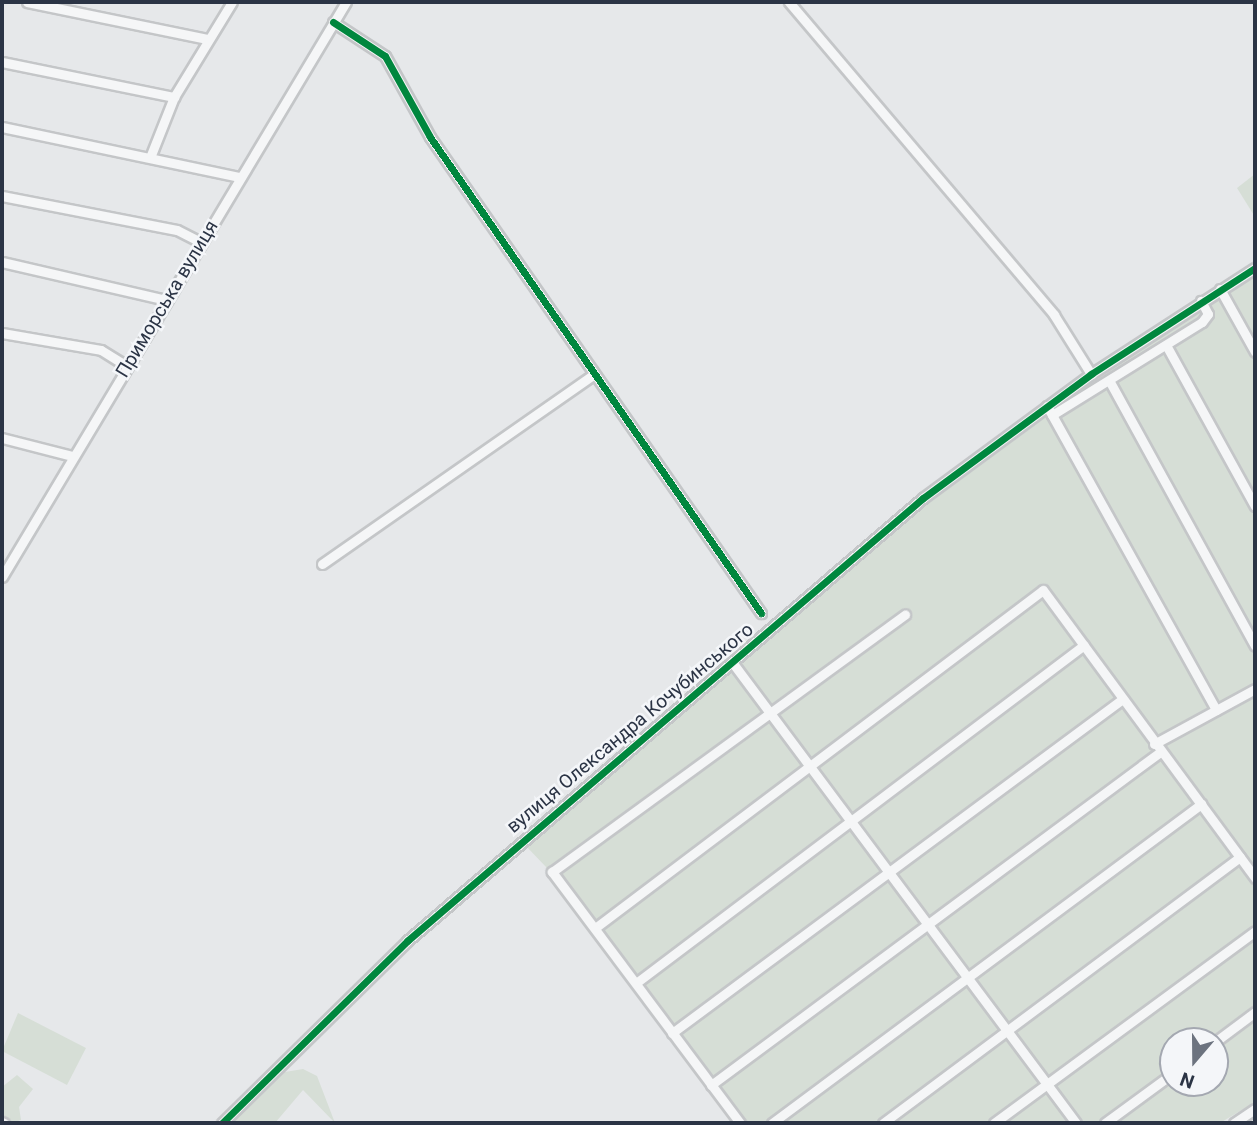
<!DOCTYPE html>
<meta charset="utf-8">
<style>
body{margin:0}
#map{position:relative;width:1257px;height:1125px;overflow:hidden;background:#e6e8ea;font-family:Roboto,sans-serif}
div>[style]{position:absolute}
.green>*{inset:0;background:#d6ded6}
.roads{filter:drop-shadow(2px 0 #c4c6c8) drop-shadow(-2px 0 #c4c6c8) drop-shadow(0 2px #c4c6c8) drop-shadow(0 -2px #c4c6c8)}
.minor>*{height:9px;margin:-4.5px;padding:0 4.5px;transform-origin:4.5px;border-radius:4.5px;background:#f5f6f7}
.cycleway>*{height:7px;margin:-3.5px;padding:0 3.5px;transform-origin:3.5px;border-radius:3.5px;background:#00873e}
span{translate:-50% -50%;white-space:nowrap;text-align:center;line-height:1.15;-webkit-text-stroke:5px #f4f6f9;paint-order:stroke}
.street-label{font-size:19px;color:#2b3445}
.frame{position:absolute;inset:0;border:4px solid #2b3445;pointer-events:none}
.north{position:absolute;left:1159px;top:1027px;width:70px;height:70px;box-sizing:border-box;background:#f4f6f9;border:2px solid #a4a8b1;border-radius:50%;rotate:200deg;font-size:19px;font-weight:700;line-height:28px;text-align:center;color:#2b3445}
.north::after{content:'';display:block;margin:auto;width:24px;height:32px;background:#6c737f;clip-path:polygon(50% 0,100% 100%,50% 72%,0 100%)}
</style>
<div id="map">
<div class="green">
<div style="clip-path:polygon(1255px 174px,1255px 217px,1237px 188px)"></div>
<div style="clip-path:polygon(evenodd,1255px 273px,1255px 1102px,1220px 1123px,746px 1123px,570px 892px,524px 844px,929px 501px,1111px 367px,1255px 273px,1173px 1041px,1215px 1041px,1215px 1083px,1173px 1083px,1173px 1041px)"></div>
<div style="clip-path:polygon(18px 1013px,86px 1048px,67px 1085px,2px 1051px)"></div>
<div style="clip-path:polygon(303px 1069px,317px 1076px,335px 1123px,303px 1090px,275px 1123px,231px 1123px,279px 1073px)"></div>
<div style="clip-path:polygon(17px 1075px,33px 1089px,19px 1107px,21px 1120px,12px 1123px,2px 1115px,2px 1087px)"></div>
</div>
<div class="roads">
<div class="minor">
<div style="left:27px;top:2px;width:184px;rotate:11.6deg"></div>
<div style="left:789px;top:2px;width:410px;rotate:49.7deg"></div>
<div style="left:1054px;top:315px;width:70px;rotate:57.9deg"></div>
<div style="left:333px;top:22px;width:62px;rotate:33.2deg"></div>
<div style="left:385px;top:56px;width:93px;rotate:60.9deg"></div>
<div style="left:430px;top:137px;width:580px;rotate:55.19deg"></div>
<div style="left:2px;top:62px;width:176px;rotate:11.5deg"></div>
<div style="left:2px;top:127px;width:243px;rotate:11.9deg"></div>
<div style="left:151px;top:155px;width:62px;rotate:-68.4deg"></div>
<div style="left:174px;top:97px;width:111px;rotate:-58.6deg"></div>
<div style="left:2px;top:196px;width:178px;rotate:11deg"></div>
<div style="left:177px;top:230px;width:27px;rotate:27deg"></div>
<div style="left:2px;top:262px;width:168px;rotate:13deg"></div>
<div style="left:1220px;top:289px;width:72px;rotate:60.9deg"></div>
<div style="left:2px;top:333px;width:100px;rotate:9.7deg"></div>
<div style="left:101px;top:350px;width:31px;rotate:32deg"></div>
<div style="left:1166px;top:345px;width:184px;rotate:61.1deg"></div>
<div style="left:1110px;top:382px;width:301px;rotate:61.2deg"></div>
<div style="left:1047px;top:406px;width:348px;rotate:60.9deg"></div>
<div style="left:1052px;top:415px;width:176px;rotate:-31.8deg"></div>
<div style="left:1202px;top:322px;width:10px;rotate:-53deg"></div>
<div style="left:1208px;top:314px;width:15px;rotate:-118deg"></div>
<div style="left:2px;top:438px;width:72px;rotate:14.4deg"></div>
<div style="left:322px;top:564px;width:332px;rotate:-34.9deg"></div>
<div style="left:2px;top:577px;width:670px;rotate:-59.11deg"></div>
<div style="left:732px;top:662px;width:575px;rotate:53.27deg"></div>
<div style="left:1154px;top:744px;width:115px;rotate:-28.6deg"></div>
<div style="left:595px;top:928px;width:561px;rotate:-37.03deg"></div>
<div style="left:1043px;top:590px;width:358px;rotate:53.6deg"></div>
<div style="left:636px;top:983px;width:561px;rotate:-37.03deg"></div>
<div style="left:672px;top:1033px;width:559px;rotate:-36.56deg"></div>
<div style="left:1215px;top:1042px;width:50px;rotate:-36.9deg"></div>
<div style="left:711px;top:1085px;width:559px;rotate:-36.56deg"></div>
<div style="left:2px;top:1122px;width:2px;rotate:27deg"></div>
<div style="left:222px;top:1123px;width:260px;rotate:-44.5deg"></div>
<div style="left:407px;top:941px;width:680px;rotate:-40.65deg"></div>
<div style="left:923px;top:498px;width:209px;rotate:-36.4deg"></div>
<div style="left:1091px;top:374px;width:195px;rotate:-32.9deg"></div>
<div style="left:740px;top:1123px;width:314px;rotate:-126.8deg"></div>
<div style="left:552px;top:872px;width:437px;rotate:-36.1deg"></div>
<div style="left:772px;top:1123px;width:535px;rotate:-36.63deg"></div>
<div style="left:883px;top:1123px;width:445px;rotate:-36.7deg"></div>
<div style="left:994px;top:1123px;width:324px;rotate:-36.3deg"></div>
<div style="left:1105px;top:1123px;width:84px;rotate:-36.3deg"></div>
<div style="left:1234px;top:1123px;width:25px;rotate:-34deg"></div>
</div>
</div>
<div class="cycleway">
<div style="left:333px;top:22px;width:62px;rotate:33.2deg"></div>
<div style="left:385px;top:56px;width:93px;rotate:60.9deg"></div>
<div style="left:430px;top:137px;width:580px;rotate:55.19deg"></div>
<div style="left:222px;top:1123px;width:260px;rotate:-44.5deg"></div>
<div style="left:407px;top:941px;width:680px;rotate:-40.65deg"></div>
<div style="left:923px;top:498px;width:209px;rotate:-36.4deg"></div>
<div style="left:1091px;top:374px;width:195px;rotate:-32.9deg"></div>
</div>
<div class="street-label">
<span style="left:167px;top:299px;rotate:-59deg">Приморська вулиця</span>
<span style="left:630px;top:728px;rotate:-40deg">вулиця Олександра Кочубинського</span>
</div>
<div class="frame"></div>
<div class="north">N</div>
</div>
